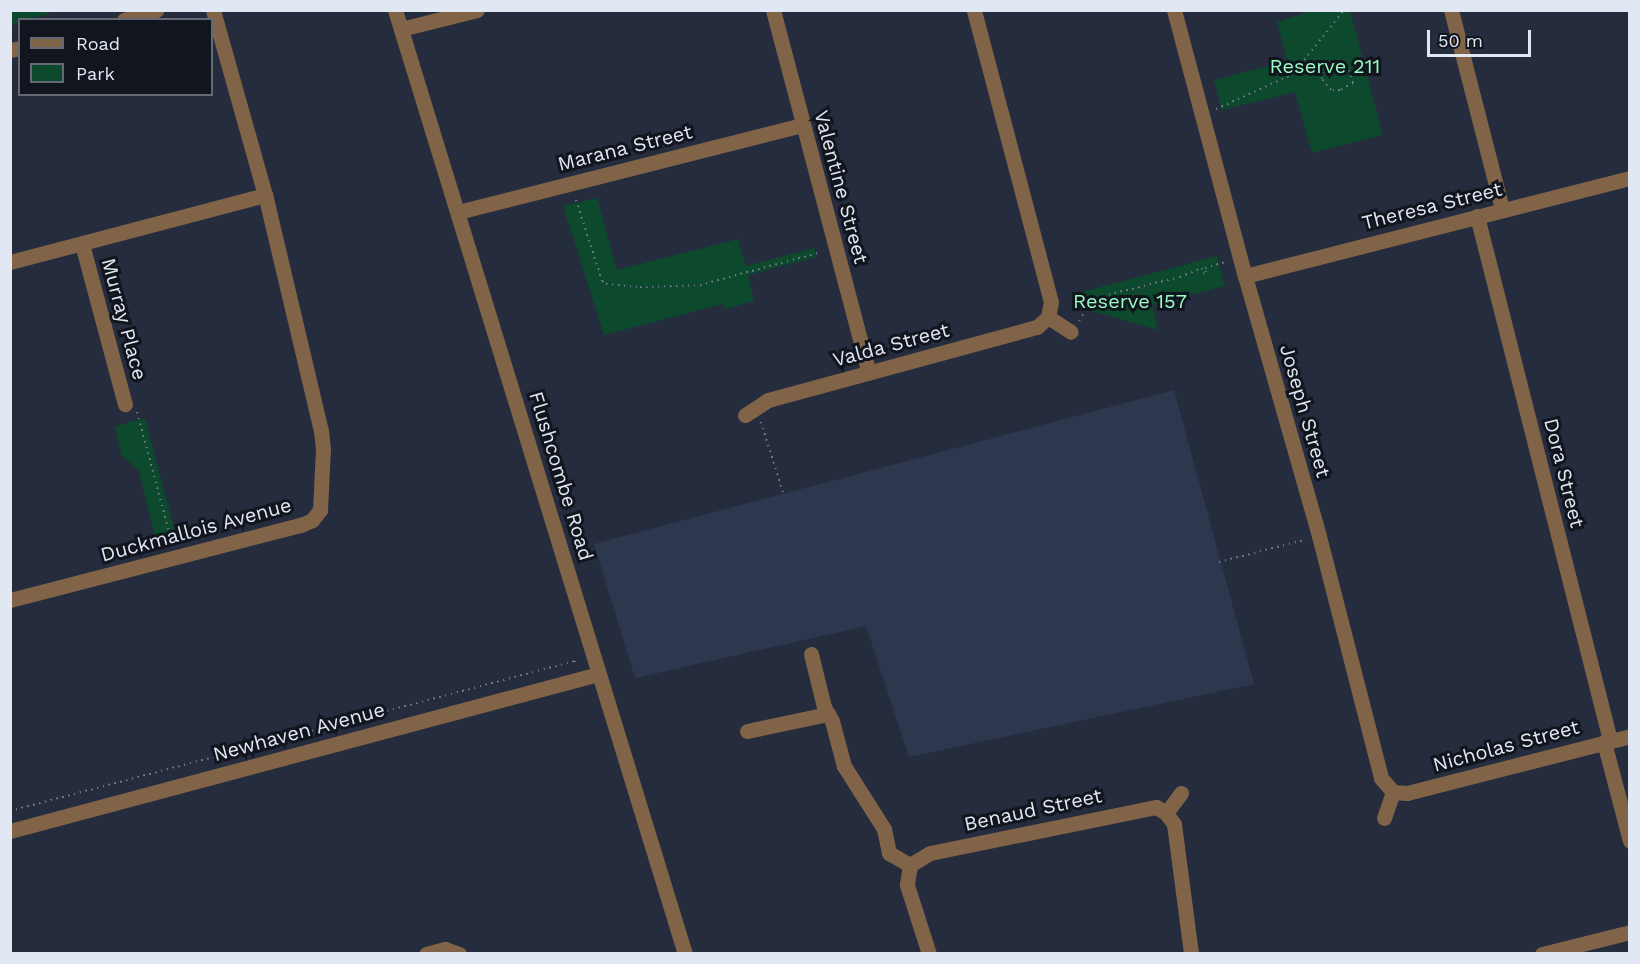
<!DOCTYPE html>
<style>
body{margin:0}
#map{position:relative;width:1640px;height:964px;overflow:hidden;background:#242c3e;font-family:"Work Sans",sans-serif}
div>[style]{position:absolute}
.built>*{inset:0;background:#2d384e}
.green>*{inset:0;background:#0c492d}
.path>*{height:2px;margin-top:-1px;transform-origin:0;background:repeating-linear-gradient(90deg,#717887 0 1.5px,transparent 0 6px)}
.minor>*{height:15px;margin:-7.5px;padding:0 7.5px;transform-origin:7.5px;border-radius:7.5px;background:#816348}
span{translate:-50% -50%;white-space:nowrap;text-align:center;line-height:1.15;-webkit-text-stroke:6px #11151d;paint-order:stroke}
.park-label{font-size:20px;color:#99fcc3}
.street-label{font-size:20px;color:#e1e7f3}
.frame{position:absolute;inset:0;border:12px solid #e1e7f3;pointer-events:none}
.legend{position:absolute;left:18px;top:18px;width:195px;height:78px;box-sizing:border-box;background:#11151d;border:2px solid #646973;margin:0;padding:8px 10px;list-style:none;font-size:18px;color:#e1e7f3}
.legend li{display:flex;align-items:center;gap:12px;height:30px}
.legend b{width:30px;border:2px solid #646973}
.scale{position:absolute;left:1427px;top:30px;width:104px;height:27px;box-sizing:border-box;border:3px solid #e1e7f3;border-top:0;padding-left:8px;font-size:18px;line-height:21px;white-space:nowrap;color:#e1e7f3;-webkit-text-stroke:4px #11151d;paint-order:stroke}
</style>
<div id="map">
<div class="built">
<div style="clip-path:polygon(1174px 390px,1254px 684px,909px 757px,866px 626px,635px 678px,594px 544px)"></div>
</div>
<div class="green">
<div style="clip-path:polygon(11px 10px,48px 11px,49px 14px,20px 20px,19px 23px,11px 25px)"></div>
<div style="clip-path:polygon(1312px 11px,1350px 11px,1383px 135px,1312px 153px,1295px 92px,1222px 110px,1214px 80px,1287px 61px,1277px 22px)"></div>
<div style="clip-path:polygon(597px 198px,617px 270px,738px 239px,746px 266px,814px 248px,817px 257px,748px 275px,754px 301px,725px 309px,723px 304px,604px 335px,563px 206px)"></div>
<div style="clip-path:polygon(1217px 256px,1225px 286px,1152px 305px,1158px 330px,1085px 309px,1071px 295px)"></div>
<div style="clip-path:polygon(145px 418px,177px 540px,157px 544px,139px 471px,121px 455px,115px 426px)"></div>
</div>
<div class="path">
<div style="left:1299px;top:67px;width:26px"></div>
<div style="left:1328px;top:67px;width:21px;rotate:8deg"></div>
<div style="left:1349px;top:70px;width:14px;rotate:73deg"></div>
<div style="left:1353px;top:83px;width:15px;rotate:152deg"></div>
<div style="left:1340px;top:90px;width:9px;rotate:180deg"></div>
<div style="left:1331px;top:90px;width:14px;rotate:-129deg"></div>
<div style="left:1322px;top:79px;width:10px;rotate:-84deg"></div>
<div style="left:1323px;top:69px;width:5px;rotate:-22deg"></div>
<div style="left:1216px;top:109px;width:85px;rotate:-24.4deg"></div>
<div style="left:1293px;top:74px;width:82px;rotate:-51.4deg"></div>
<div style="left:576px;top:200px;width:85px;rotate:72.2deg"></div>
<div style="left:602px;top:281px;width:5px;rotate:37deg"></div>
<div style="left:606px;top:284px;width:34px;rotate:5deg"></div>
<div style="left:640px;top:287px;width:60px;rotate:-1.9deg"></div>
<div style="left:700px;top:285px;width:122px;rotate:-15.2deg"></div>
<div style="left:1079px;top:321px;width:26px;rotate:-58deg"></div>
<div style="left:1093px;top:299px;width:6px;rotate:-18deg"></div>
<div style="left:1099px;top:297px;width:4px;rotate:76deg"></div>
<div style="left:1100px;top:301px;width:4px;rotate:-14deg"></div>
<div style="left:1104px;top:300px;width:4px;rotate:-104deg"></div>
<div style="left:1103px;top:296px;width:79px;rotate:-13.9deg"></div>
<div style="left:1180px;top:277px;width:24px;rotate:-22deg"></div>
<div style="left:1202px;top:268px;width:5px;rotate:79deg"></div>
<div style="left:1203px;top:273px;width:3px;rotate:-18deg"></div>
<div style="left:1206px;top:272px;width:4px;rotate:-104deg"></div>
<div style="left:1205px;top:268px;width:24px;rotate:-17deg"></div>
<div style="left:137px;top:412px;width:136px;rotate:75deg"></div>
<div style="left:761px;top:422px;width:77px;rotate:72.7deg"></div>
<div style="left:1219px;top:562px;width:88px;rotate:-14.5deg"></div>
<div style="left:10px;top:811px;width:585px;rotate:-14.87deg"></div>
<div style="left:575px;top:661px;width:4px;rotate:90deg"></div>
</div>
<div class="minor">
<div style="left:395px;top:10px;width:988px;rotate:72.92deg"></div>
<div style="left:773px;top:10px;width:375px;rotate:75.2deg"></div>
<div style="left:1174px;top:10px;width:275px;rotate:75.1deg"></div>
<div style="left:1245px;top:276px;width:270px;rotate:74.1deg"></div>
<div style="left:1319px;top:536px;width:250px;rotate:75.6deg"></div>
<div style="left:1381px;top:778px;width:18px;rotate:49deg"></div>
<div style="left:1451px;top:10px;width:205px;rotate:75.6deg"></div>
<div style="left:124px;top:20px;width:34px;rotate:-17deg"></div>
<div style="left:401px;top:29px;width:78px;rotate:-14deg"></div>
<div style="left:10px;top:50px;width:10px;rotate:-11deg"></div>
<div style="left:458px;top:212px;width:355px;rotate:-14.2deg"></div>
<div style="left:1477px;top:216px;width:541px;rotate:75.76deg"></div>
<div style="left:82px;top:244px;width:166px;rotate:75deg"></div>
<div style="left:10px;top:262px;width:264px;rotate:-14.7deg"></div>
<div style="left:1245px;top:276px;width:397px;rotate:-14.3deg"></div>
<div style="left:1048px;top:317px;width:27px;rotate:33deg"></div>
<div style="left:745px;top:415px;width:27px;rotate:-33deg"></div>
<div style="left:768px;top:400px;width:279px;rotate:-15.2deg"></div>
<div style="left:1037px;top:327px;width:15px;rotate:-42deg"></div>
<div style="left:1048px;top:317px;width:15px;rotate:-79deg"></div>
<div style="left:1051px;top:302px;width:302px;rotate:-104.8deg"></div>
<div style="left:10px;top:600px;width:301px;rotate:-14.5deg"></div>
<div style="left:301px;top:525px;width:12px;rotate:-24deg"></div>
<div style="left:312px;top:520px;width:13px;rotate:-51deg"></div>
<div style="left:320px;top:510px;width:61px;rotate:-87.2deg"></div>
<div style="left:323px;top:449px;width:18px;rotate:-96deg"></div>
<div style="left:321px;top:431px;width:243px;rotate:-103.3deg"></div>
<div style="left:265px;top:195px;width:192px;rotate:-105.7deg"></div>
<div style="left:811px;top:654px;width:55px;rotate:76.2deg"></div>
<div style="left:824px;top:707px;width:16px;rotate:60deg"></div>
<div style="left:832px;top:721px;width:47px;rotate:75.1deg"></div>
<div style="left:844px;top:766px;width:75px;rotate:57.6deg"></div>
<div style="left:884px;top:829px;width:25px;rotate:78deg"></div>
<div style="left:889px;top:853px;width:24px;rotate:30deg"></div>
<div style="left:747px;top:731px;width:83px;rotate:-11.9deg"></div>
<div style="left:1604px;top:742px;width:102px;rotate:75.3deg"></div>
<div style="left:1393px;top:792px;width:14px;rotate:4deg"></div>
<div style="left:1407px;top:793px;width:230px;rotate:-14.3deg"></div>
<div style="left:1166px;top:813px;width:25px;rotate:-53deg"></div>
<div style="left:1384px;top:818px;width:28px;rotate:-71deg"></div>
<div style="left:10px;top:831px;width:609px;rotate:-14.95deg"></div>
<div style="left:910px;top:865px;width:23px;rotate:-31deg"></div>
<div style="left:930px;top:853px;width:231px;rotate:-11.5deg"></div>
<div style="left:1156px;top:807px;width:12px;rotate:31deg"></div>
<div style="left:1166px;top:813px;width:14px;rotate:54deg"></div>
<div style="left:1174px;top:824px;width:131px;rotate:82.5deg"></div>
<div style="left:910px;top:865px;width:20px;rotate:99deg"></div>
<div style="left:907px;top:885px;width:72px;rotate:72.3deg"></div>
<div style="left:426px;top:954px;width:20px;rotate:-15deg"></div>
<div style="left:445px;top:949px;width:15px;rotate:20deg"></div>
<div style="left:1542px;top:954px;width:91px;rotate:-14deg"></div>
</div>
<div class="park-label">
<span style="left:1325px;top:66px">Reserve 211</span>
<span style="left:1130px;top:301px">Reserve 157</span>
</div>
<div class="street-label">
<span style="left:625px;top:148px;rotate:-14deg">Marana Street</span>
<span style="left:841px;top:187px;rotate:75deg">Valentine Street</span>
<span style="left:1432px;top:206px;rotate:-14deg">Theresa Street</span>
<span style="left:124px;top:319px;rotate:75deg">Murray Place</span>
<span style="left:891px;top:345px;rotate:-15deg">Valda Street</span>
<span style="left:1305px;top:411px;rotate:74deg">Joseph Street</span>
<span style="left:1564px;top:473px;rotate:76deg">Dora Street</span>
<span style="left:561px;top:476px;rotate:73deg">Flushcombe Road</span>
<span style="left:196px;top:530px;rotate:-15deg">Duckmallois Avenue</span>
<span style="left:299px;top:732px;rotate:-15deg">Newhaven Avenue</span>
<span style="left:1506px;top:746px;rotate:-15deg">Nicholas Street</span>
<span style="left:1033px;top:810px;rotate:-12deg">Benaud Street</span>
</div>
<div class="frame"></div>
<ul class="legend">
<li><b style="height:8px;background:#816348"></b>Road</li>
<li><b style="height:16px;background:#0c492d"></b>Park</li>
</ul>
<div class="scale">50 m</div>
</div>
